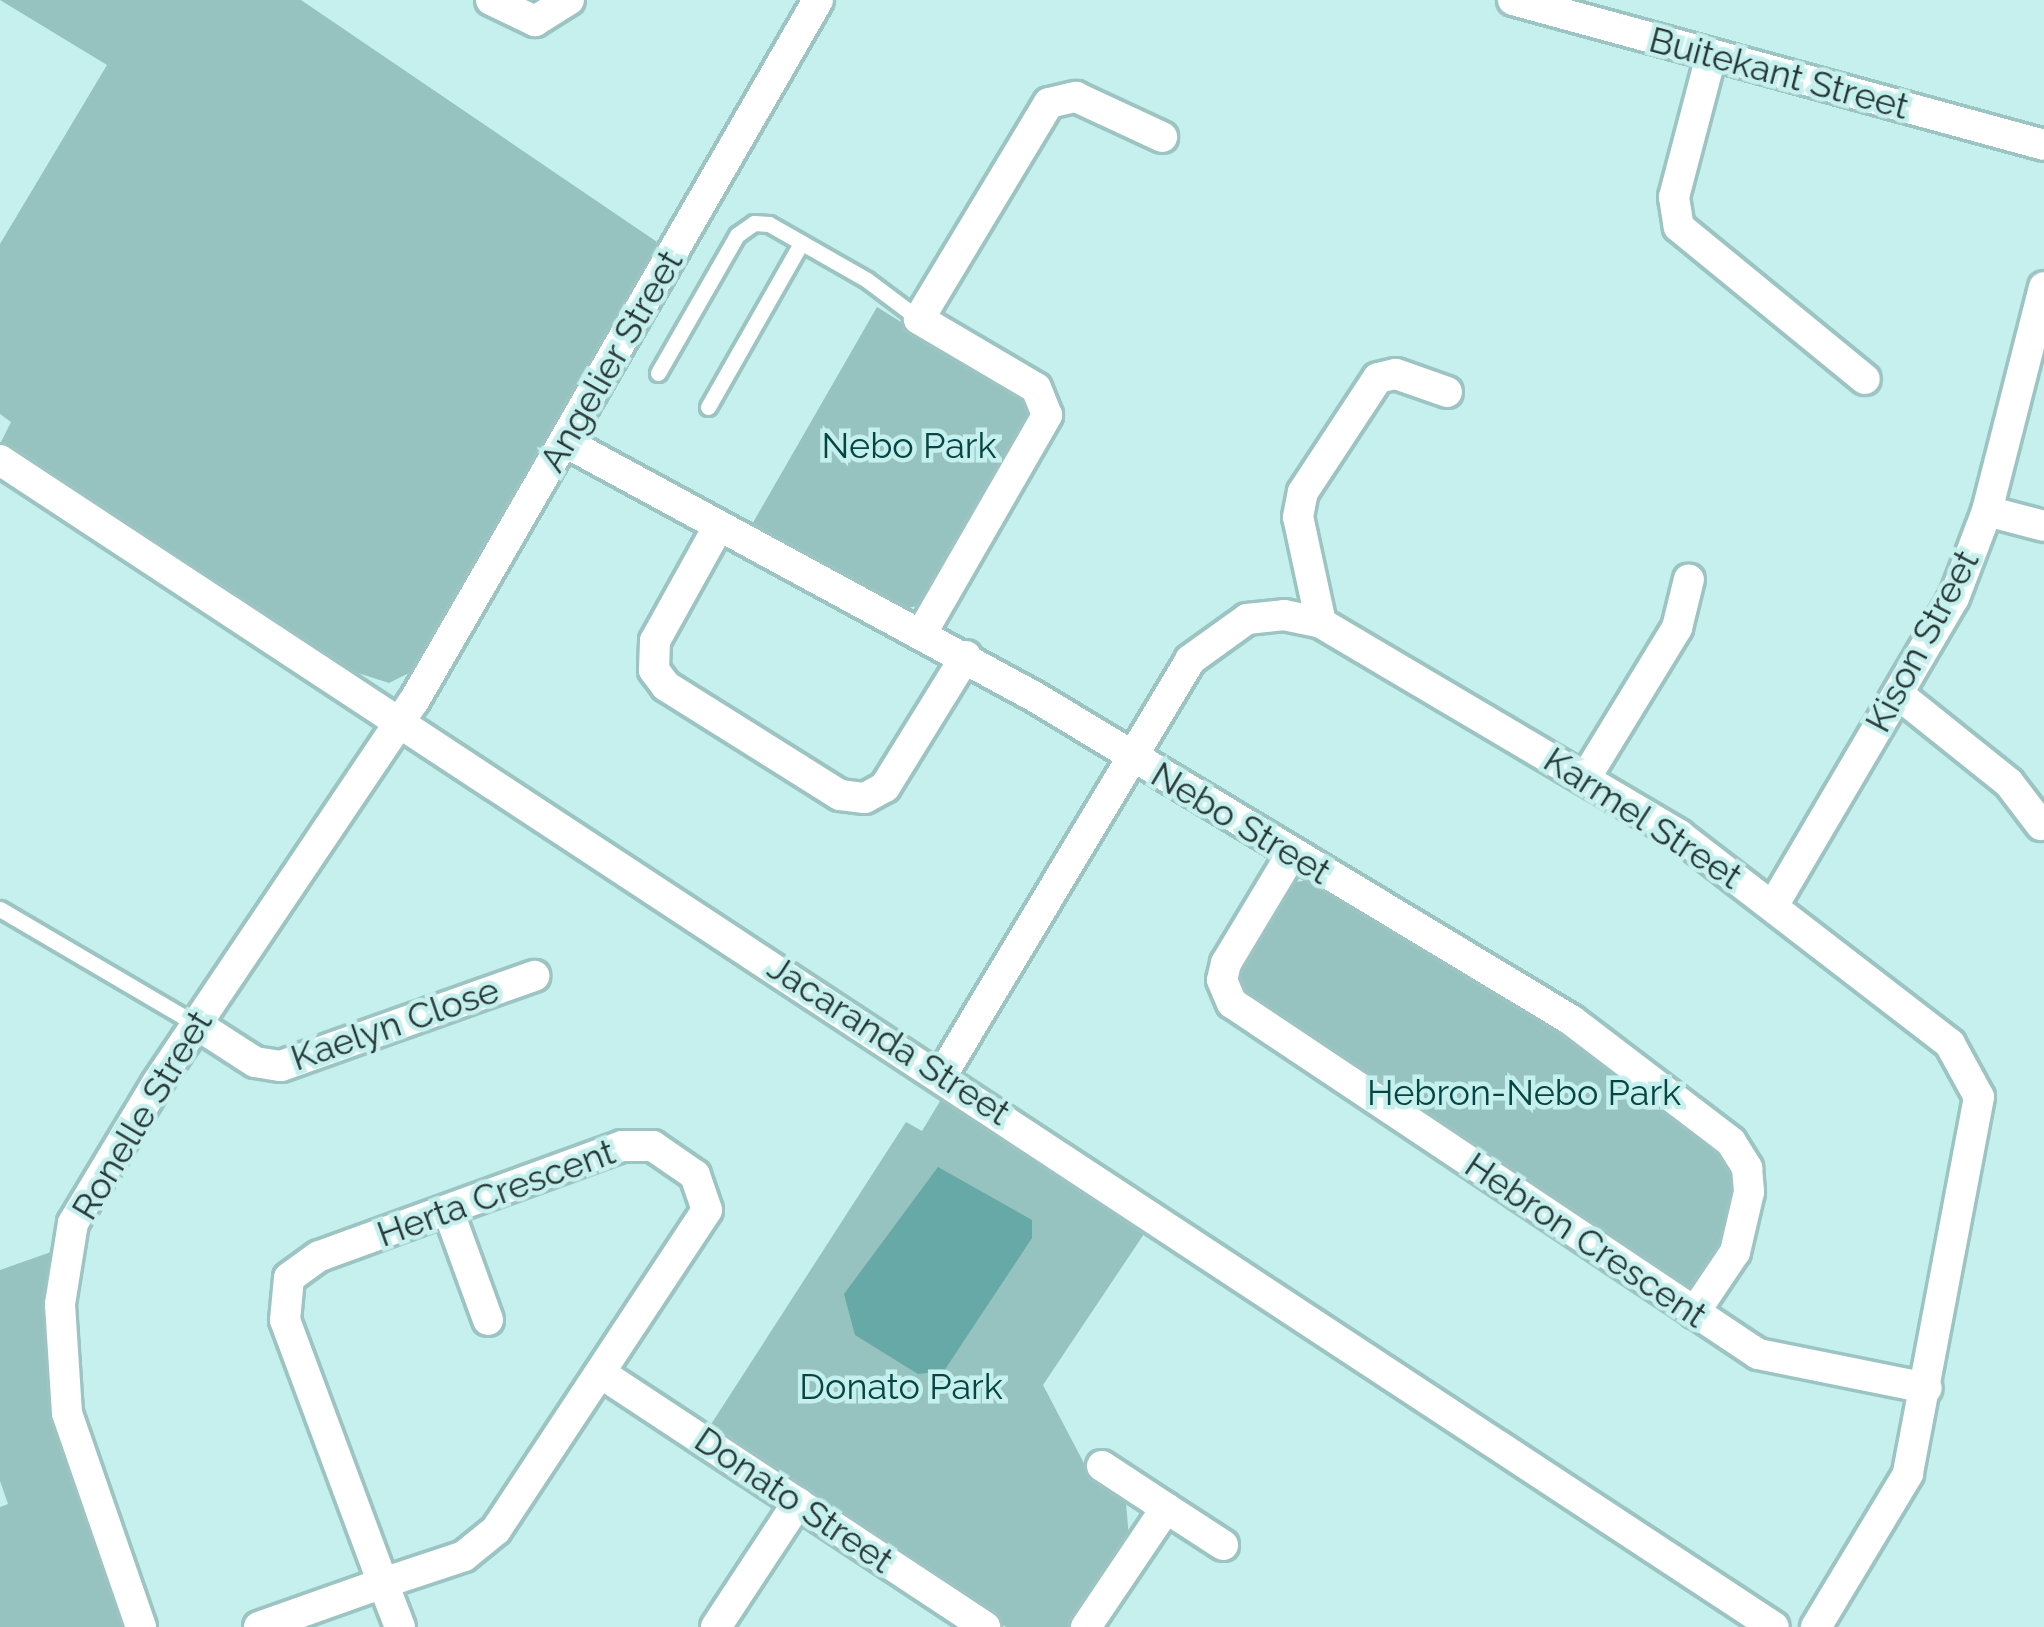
<!DOCTYPE html>
<style>
body{margin:0}
#map{position:relative;width:2044px;height:1627px;overflow:hidden;background:#c6f0ee;font-family:Raleway,sans-serif}
div>[style]{position:absolute}
.green>*{inset:0;background:#96c2c0}
.water>*{inset:0;background:#67a9a6}
.roads{filter:drop-shadow(3px 0 #9cc4c2) drop-shadow(-3px 0 #9cc4c2) drop-shadow(0 3px #9cc4c2) drop-shadow(0 -3px #9cc4c2)}
.service>*{height:15px;margin:-7.5px;padding:0 7.5px;transform-origin:7.5px;border-radius:7.5px;background:#fff}
.minor>*{height:30px;margin:-15px;padding:0 15px;transform-origin:15px;border-radius:15px;background:#fff}
span{translate:-50% -50%;white-space:nowrap;text-align:center;line-height:1.15;-webkit-text-stroke:9px #c6f0ee;paint-order:stroke}
.street-label{font-size:36px;color:#263635}
.park-label{font-size:36px;color:#054544}
</style>
<div id="map">
<div class="green">
<div style="clip-path:polygon(301px 0,660px 244px,417px 669px,389px 683px,358px 673px,0 444px,11px 422px,0 414px,0 244px,107px 65px,0 0)"></div>
<div style="clip-path:polygon(877px 307px,1036px 406px,923px 604px,905px 609px,747px 533px)"></div>
<div style="clip-path:polygon(1309px 880px,1563px 1026px,1724px 1149px,1737px 1170px,1727px 1242px,1699px 1284px,1681px 1287px,1240px 996px,1234px 971px,1290px 883px)"></div>
<div style="clip-path:polygon(945px 1093px,1148px 1228px,1043px 1385px,1087px 1469px,1126px 1503px,1129px 1538px,1072px 1627px,1006px 1627px,708px 1429px,906px 1122px,922px 1131px)"></div>
<div style="clip-path:polygon(51px 1252px,46px 1343px,57px 1430px,126px 1627px,0 1627px,0 1507px,8px 1504px,0 1481px,0 1270px)"></div>
</div>
<div class="water">
<div style="clip-path:polygon(938px 1167px,1032px 1220px,1032px 1238px,944px 1371px,918px 1374px,855px 1335px,844px 1294px)"></div>
</div>
<div class="roads">
<div class="service">
<div style="left:658px;top:373px;width:159px;rotate:-60.2deg"></div>
<div style="left:737px;top:235px;width:21px;rotate:-35deg"></div>
<div style="left:754px;top:223px;width:15px;rotate:4deg"></div>
<div style="left:769px;top:224px;width:113px;rotate:29.7deg"></div>
<div style="left:867px;top:280px;width:65px;rotate:36.9deg"></div>
<div style="left:708px;top:407px;width:189px;rotate:-60.4deg"></div>
<div style="left:0;top:909px;width:227px;rotate:30.4deg"></div>
</div>
<div class="minor">
<div style="left:491px;top:0;width:49px;rotate:25.5deg"></div>
<div style="left:535px;top:21px;width:40px;rotate:-32deg"></div>
<div style="left:1513px;top:0;width:550px;rotate:15.27deg"></div>
<div style="left:1711px;top:56px;width:146px;rotate:104.7deg"></div>
<div style="left:1674px;top:197px;width:30px;rotate:81deg"></div>
<div style="left:1679px;top:227px;width:240px;rotate:39.3deg"></div>
<div style="left:565px;top:442px;width:535px;rotate:28.48deg"></div>
<div style="left:1035px;top:697px;width:626px;rotate:31.07deg"></div>
<div style="left:1571px;top:1020px;width:201px;rotate:37.3deg"></div>
<div style="left:1731px;top:1142px;width:31px;rotate:58deg"></div>
<div style="left:1747px;top:1168px;width:24px;rotate:85deg"></div>
<div style="left:1749px;top:1192px;width:62px;rotate:103.1deg"></div>
<div style="left:1735px;top:1252px;width:73px;rotate:123.9deg"></div>
<div style="left:0;top:460px;width:2123px;rotate:33.34deg"></div>
<div style="left:1987px;top:511px;width:59px;rotate:14.7deg"></div>
<div style="left:717px;top:529px;width:128px;rotate:119deg"></div>
<div style="left:655px;top:641px;width:29px;rotate:92deg"></div>
<div style="left:654px;top:670px;width:20px;rotate:53deg"></div>
<div style="left:666px;top:686px;width:205px;rotate:32.1deg"></div>
<div style="left:840px;top:795px;width:25px;rotate:7deg"></div>
<div style="left:865px;top:798px;width:23px;rotate:-29deg"></div>
<div style="left:885px;top:787px;width:154px;rotate:-58.3deg"></div>
<div style="left:1321px;top:623px;width:108px;rotate:-102.2deg"></div>
<div style="left:1298px;top:517px;width:25px;rotate:-79deg"></div>
<div style="left:1303px;top:492px;width:136px;rotate:-56.7deg"></div>
<div style="left:1378px;top:378px;width:18px;rotate:-13deg"></div>
<div style="left:1396px;top:374px;width:54px;rotate:19.4deg"></div>
<div style="left:923px;top:631px;width:249px;rotate:-60.1deg"></div>
<div style="left:1047px;top:415px;width:29px;rotate:-112deg"></div>
<div style="left:1036px;top:388px;width:136px;rotate:-149.5deg"></div>
<div style="left:919px;top:319px;width:252px;rotate:-59deg"></div>
<div style="left:1049px;top:103px;width:28px;rotate:-13deg"></div>
<div style="left:1076px;top:97px;width:95px;rotate:24.9deg"></div>
<div style="left:1898px;top:694px;width:142px;rotate:38.7deg"></div>
<div style="left:2009px;top:783px;width:53px;rotate:52.7deg"></div>
<div style="left:1586px;top:777px;width:175px;rotate:-58.6deg"></div>
<div style="left:1677px;top:628px;width:50px;rotate:-76.2deg"></div>
<div style="left:1291px;top:855px;width:126px;rotate:121deg"></div>
<div style="left:1226px;top:963px;width:17px;rotate:103deg"></div>
<div style="left:1222px;top:980px;width:25px;rotate:67deg"></div>
<div style="left:1232px;top:1003px;width:632px;rotate:33.72deg"></div>
<div style="left:1758px;top:1354px;width:172px;rotate:11.4deg"></div>
<div style="left:1773px;top:906px;width:357px;rotate:-59.6deg"></div>
<div style="left:1954px;top:598px;width:93px;rotate:-69.2deg"></div>
<div style="left:1987px;top:511px;width:231px;rotate:-75.7deg"></div>
<div style="left:196px;top:1024px;width:70px;rotate:32.8deg"></div>
<div style="left:255px;top:1062px;width:26px;rotate:9deg"></div>
<div style="left:281px;top:1066px;width:269px;rotate:-19.6deg"></div>
<div style="left:942px;top:1075px;width:483px;rotate:-59.1deg"></div>
<div style="left:1190px;top:660px;width:70px;rotate:-35.7deg"></div>
<div style="left:1247px;top:619px;width:37px;rotate:-6deg"></div>
<div style="left:1284px;top:615px;width:38px;rotate:12deg"></div>
<div style="left:1321px;top:623px;width:416px;rotate:30.6deg"></div>
<div style="left:1679px;top:835px;width:342px;rotate:37.6deg"></div>
<div style="left:1950px;top:1044px;width:60px;rotate:61.3deg"></div>
<div style="left:1979px;top:1097px;width:384px;rotate:100.7deg"></div>
<div style="left:1908px;top:1474px;width:179px;rotate:121deg"></div>
<div style="left:448px;top:1210px;width:117px;rotate:70deg"></div>
<div style="left:602px;top:1374px;width:459px;rotate:33.4deg"></div>
<div style="left:1102px;top:1466px;width:77px;rotate:33.3deg"></div>
<div style="left:141px;top:1627px;width:226px;rotate:-109.1deg"></div>
<div style="left:67px;top:1413px;width:109px;rotate:-93.7deg"></div>
<div style="left:60px;top:1304px;width:82px;rotate:-80.9deg"></div>
<div style="left:73px;top:1223px;width:163px;rotate:-59deg"></div>
<div style="left:157px;top:1083px;width:460px;rotate:-56.1deg"></div>
<div style="left:414px;top:701px;width:809px;rotate:-60.04deg"></div>
<div style="left:259px;top:1627px;width:132px;rotate:-19.5deg"></div>
<div style="left:383px;top:1583px;width:85px;rotate:-18.4deg"></div>
<div style="left:464px;top:1556px;width:41px;rotate:-39.1deg"></div>
<div style="left:496px;top:1530px;width:383px;rotate:-56.6deg"></div>
<div style="left:707px;top:1210px;width:37px;rotate:-109deg"></div>
<div style="left:695px;top:1175px;width:51px;rotate:-145.4deg"></div>
<div style="left:653px;top:1146px;width:31px;rotate:180deg"></div>
<div style="left:622px;top:1146px;width:322px;rotate:160deg"></div>
<div style="left:319px;top:1256px;width:37px;rotate:144deg"></div>
<div style="left:289px;top:1278px;width:42px;rotate:95.4deg"></div>
<div style="left:285px;top:1320px;width:281px;rotate:69.6deg"></div>
<div style="left:383px;top:1583px;width:47px;rotate:68.9deg"></div>
<div style="left:716px;top:1627px;width:149px;rotate:-56.7deg"></div>
<div style="left:1086px;top:1627px;width:143px;rotate:-56.1deg"></div>
<div style="left:1166px;top:1508px;width:68px;rotate:33deg"></div>
</div>
</div>
<div class="street-label">
<span style="left:1779px;top:73px;rotate:15deg">Buitekant Street</span>
<span style="left:611px;top:361px;rotate:-60deg">Angelier Street</span>
<span style="left:1922px;top:641px;rotate:-62deg">Kison Street</span>
<span style="left:1643px;top:818px;rotate:33deg">Karmel Street</span>
<span style="left:1241px;top:823px;rotate:31deg">Nebo Street</span>
<span style="left:395px;top:1024px;rotate:-19deg">Kaelyn Close</span>
<span style="left:889px;top:1040px;rotate:33deg">Jacaranda Street</span>
<span style="left:142px;top:1115px;rotate:-59deg">Ronelle Street</span>
<span style="left:496px;top:1193px;rotate:-20deg">Herta Crescent</span>
<span style="left:1586px;top:1240px;rotate:34deg">Hebron Crescent</span>
<span style="left:794px;top:1500px;rotate:34deg">Donato Street</span>
</div>
<div class="park-label">
<span style="left:909px;top:446px">Nebo Park</span>
<span style="left:1524px;top:1093px">Hebron-Nebo Park</span>
<span style="left:901px;top:1387px">Donato Park</span>
</div>
</div>
